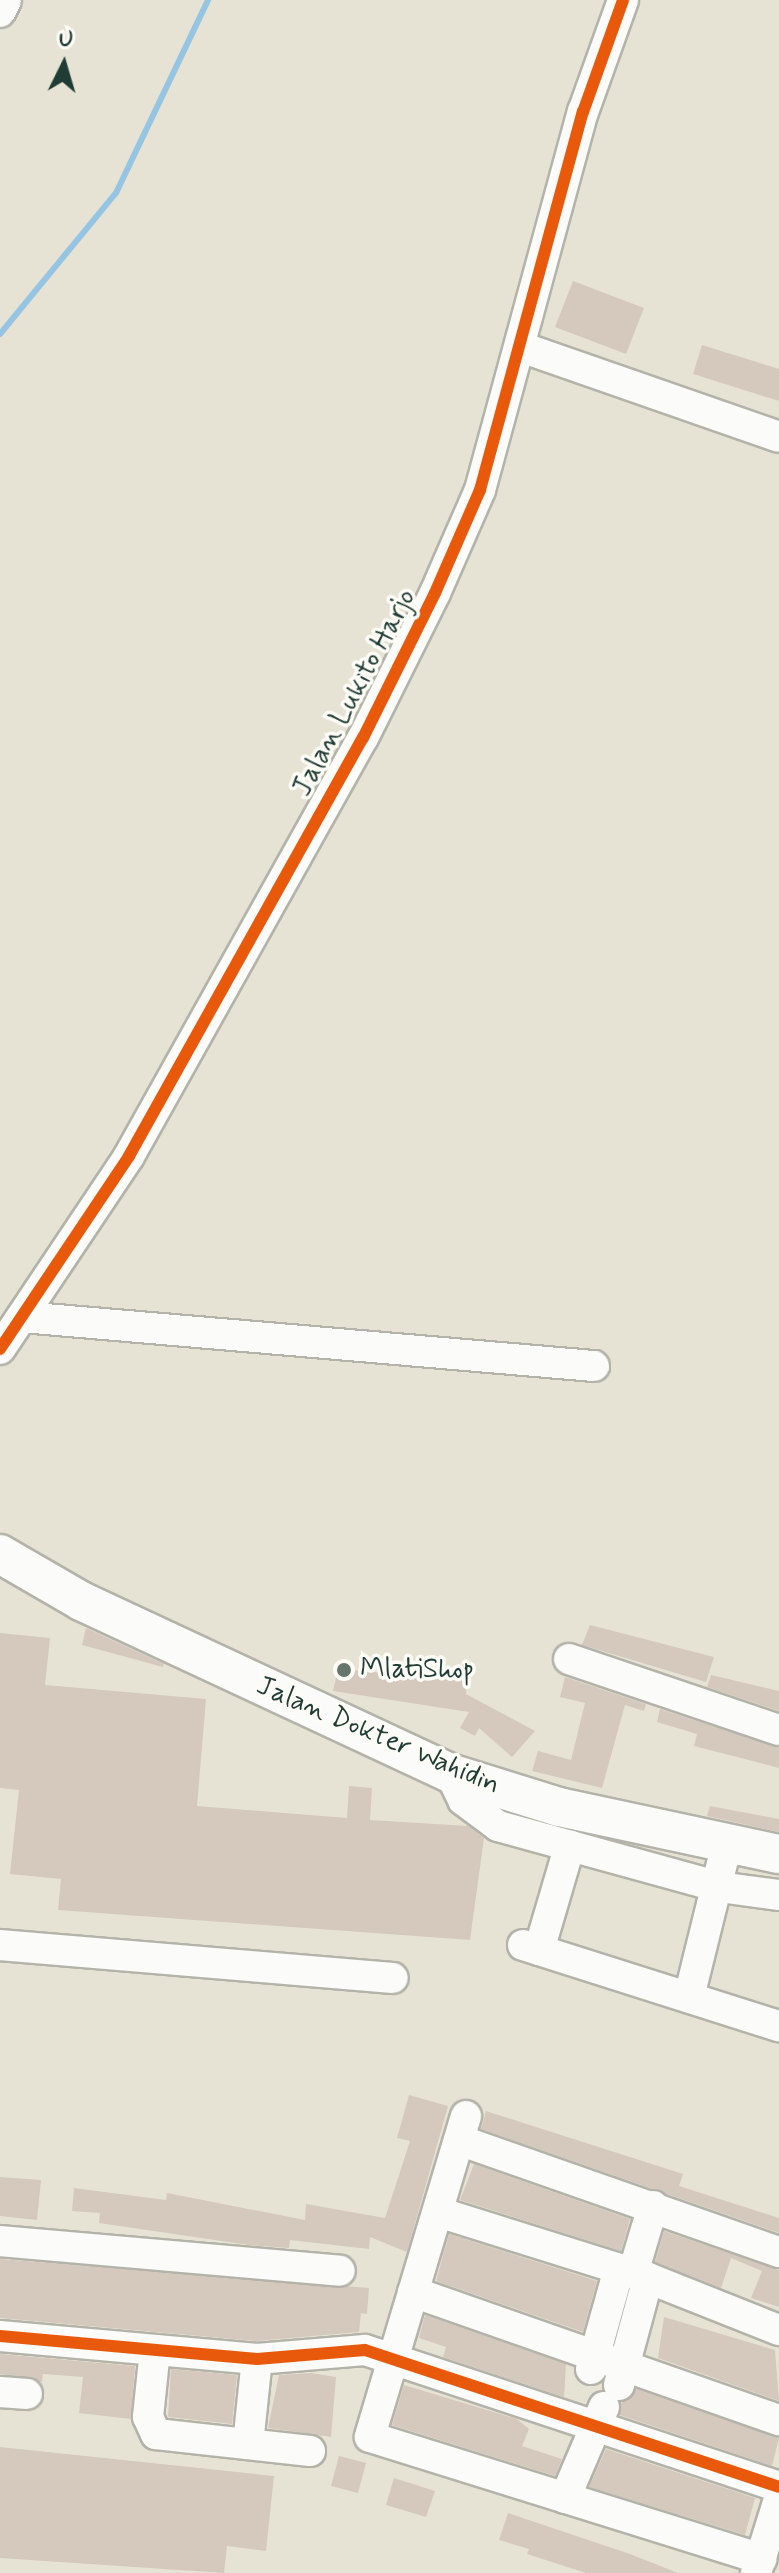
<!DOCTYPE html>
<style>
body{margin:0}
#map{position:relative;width:779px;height:2573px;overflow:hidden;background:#e7e3d4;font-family:Mynerve,sans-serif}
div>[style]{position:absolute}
.stream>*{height:6px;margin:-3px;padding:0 3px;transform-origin:3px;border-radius:3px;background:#96c5e3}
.building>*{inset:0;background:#d5c9be}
.roads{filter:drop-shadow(2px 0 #b3b3a9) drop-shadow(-2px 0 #b3b3a9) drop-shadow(0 2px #b3b3a9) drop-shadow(0 -2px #b3b3a9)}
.minor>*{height:30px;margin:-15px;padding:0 15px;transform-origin:15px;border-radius:15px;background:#fbfbf9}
.major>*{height:38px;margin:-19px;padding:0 19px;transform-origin:19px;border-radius:19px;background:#fbfbf9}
.cycleway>*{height:12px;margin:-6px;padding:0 6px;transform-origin:6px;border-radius:6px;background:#e8590c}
.dots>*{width:22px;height:22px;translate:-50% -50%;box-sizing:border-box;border:4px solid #fdfcf7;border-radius:50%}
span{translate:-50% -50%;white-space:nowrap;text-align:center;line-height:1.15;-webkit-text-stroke:7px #fdfcf7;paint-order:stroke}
.street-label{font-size:28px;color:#1f3d34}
.poi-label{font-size:28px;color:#1f3d34}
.left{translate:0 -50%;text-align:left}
.north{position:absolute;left:24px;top:24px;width:80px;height:80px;-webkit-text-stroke:6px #fdfcf7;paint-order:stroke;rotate:5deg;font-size:22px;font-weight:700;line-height:32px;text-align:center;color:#1f3d34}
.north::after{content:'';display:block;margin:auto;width:28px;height:36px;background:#1f3d34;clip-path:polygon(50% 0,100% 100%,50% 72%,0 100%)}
</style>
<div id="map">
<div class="stream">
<div style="left:0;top:334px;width:183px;rotate:-50.6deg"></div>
<div style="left:116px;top:193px;width:214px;rotate:-64.5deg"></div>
</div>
<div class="building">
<div style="clip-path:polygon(573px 281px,644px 308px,626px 354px,555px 327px)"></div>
<div style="clip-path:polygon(702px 345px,779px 369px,779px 401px,693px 374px)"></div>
<div style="clip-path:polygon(590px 1625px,714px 1657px,706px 1682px,582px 1645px)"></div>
<div style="clip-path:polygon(86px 1628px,164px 1664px,163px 1667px,82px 1645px)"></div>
<div style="clip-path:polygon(0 1633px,50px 1638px,45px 1685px,206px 1699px,197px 1806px,347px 1818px,349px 1786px,372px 1788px,370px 1820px,468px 1826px,484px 1838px,470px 1940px,58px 1910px,61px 1879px,10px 1874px,19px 1790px,0 1788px)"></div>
<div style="clip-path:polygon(338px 1669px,467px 1680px,466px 1694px,535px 1731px,512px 1757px,479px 1728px,475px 1736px,460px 1728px,469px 1712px,333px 1691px)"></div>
<div style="clip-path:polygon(711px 1675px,779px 1691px,779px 1711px,707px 1687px)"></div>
<div style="clip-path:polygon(565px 1677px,646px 1704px,644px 1711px,625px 1705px,602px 1788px,532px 1771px,538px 1751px,571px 1760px,585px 1703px,560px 1697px)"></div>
<div style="clip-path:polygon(660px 1709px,779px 1748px,779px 1768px,694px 1746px,697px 1734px,657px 1722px)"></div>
<div style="clip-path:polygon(710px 1806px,779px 1819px,779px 1832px,707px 1816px)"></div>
<div style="clip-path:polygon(409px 2095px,448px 2106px,407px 2252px,370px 2237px,369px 2249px,290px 2240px,289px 2248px,249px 2245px,99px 2223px,100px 2213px,72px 2211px,74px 2188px,166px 2200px,167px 2193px,305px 2220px,306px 2204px,385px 2218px,410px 2141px,397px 2138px)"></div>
<div style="clip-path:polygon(486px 2111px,683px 2174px,679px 2186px,779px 2218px,779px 2233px,481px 2129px)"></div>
<div style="clip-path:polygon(474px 2164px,630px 2219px,621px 2251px,460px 2200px)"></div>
<div style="clip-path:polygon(0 2177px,41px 2180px,37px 2220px,0 2216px)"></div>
<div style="clip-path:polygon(664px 2231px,779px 2270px,779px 2307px,751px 2298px,762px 2271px,731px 2258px,721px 2288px,655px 2262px)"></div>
<div style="clip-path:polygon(449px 2234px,597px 2281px,583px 2332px,436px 2281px)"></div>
<div style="clip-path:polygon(0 2259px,369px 2288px,367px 2314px,361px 2313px,359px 2332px,257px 2341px,0 2318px)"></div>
<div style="clip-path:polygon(425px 2315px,566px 2364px,564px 2397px,443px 2357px,446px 2347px,419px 2338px)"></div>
<div style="clip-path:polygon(664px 2317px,775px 2350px,779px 2401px,658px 2358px)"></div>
<div style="clip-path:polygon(0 2354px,135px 2366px,131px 2419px,79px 2413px,83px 2377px,43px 2374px,42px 2382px,0 2374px)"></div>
<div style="clip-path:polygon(171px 2369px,237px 2375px,232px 2424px,168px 2417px)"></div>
<div style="clip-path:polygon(311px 2373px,336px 2377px,331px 2437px,268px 2428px,279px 2375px)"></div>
<div style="clip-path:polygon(404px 2385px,517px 2419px,529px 2429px,522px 2446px,562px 2459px,555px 2476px,392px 2425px)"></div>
<div style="clip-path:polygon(636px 2389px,779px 2438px,772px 2466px,620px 2415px,621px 2403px)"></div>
<div style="clip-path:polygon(0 2447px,274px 2476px,266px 2551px,227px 2546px,224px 2573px,0 2558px)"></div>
<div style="clip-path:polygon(606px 2449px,755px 2498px,745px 2535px,589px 2487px)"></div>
<div style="clip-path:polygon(339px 2456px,366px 2463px,358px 2493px,331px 2486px)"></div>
<div style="clip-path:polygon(394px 2478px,435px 2491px,426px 2517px,386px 2505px)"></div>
<div style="clip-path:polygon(508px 2513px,630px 2554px,678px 2573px,586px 2573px,527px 2554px,529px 2549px,499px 2540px)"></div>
</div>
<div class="roads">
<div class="minor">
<div style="left:0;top:12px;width:13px;rotate:-63deg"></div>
<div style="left:521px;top:347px;width:273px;rotate:19.2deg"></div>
<div style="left:22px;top:1317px;width:574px;rotate:4.9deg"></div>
<div style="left:0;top:1349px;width:232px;rotate:-56.2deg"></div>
<div style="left:129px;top:1156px;width:479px;rotate:-60.8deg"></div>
<div style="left:363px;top:738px;width:162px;rotate:-63.6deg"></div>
<div style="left:435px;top:593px;width:112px;rotate:-66.4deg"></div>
<div style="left:480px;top:490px;width:392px;rotate:-74.8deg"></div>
<div style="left:583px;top:112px;width:119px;rotate:-70.3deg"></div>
<div style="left:569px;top:1659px;width:222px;rotate:18.7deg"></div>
<div style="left:450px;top:1773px;width:30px;rotate:64deg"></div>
<div style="left:463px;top:1800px;width:44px;rotate:36.6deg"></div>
<div style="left:498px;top:1826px;width:229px;rotate:15.4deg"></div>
<div style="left:719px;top:1887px;width:61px;rotate:7.6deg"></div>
<div style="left:0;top:1945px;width:394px;rotate:4.8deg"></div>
<div style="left:523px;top:1945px;width:269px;rotate:17.6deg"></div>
<div style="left:539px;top:1950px;width:109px;rotate:-73.6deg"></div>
<div style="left:689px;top:1997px;width:159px;rotate:-76.1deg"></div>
<div style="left:466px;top:2116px;width:335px;rotate:106.7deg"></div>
<div style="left:370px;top:2437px;width:410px;rotate:17.3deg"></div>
<div style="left:459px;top:2140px;width:339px;rotate:19.3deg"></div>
<div style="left:438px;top:2212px;width:220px;rotate:17.4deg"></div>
<div style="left:648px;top:2278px;width:141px;rotate:21.7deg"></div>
<div style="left:0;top:2241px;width:341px;rotate:5deg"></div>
<div style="left:633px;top:2273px;width:70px;rotate:-73.4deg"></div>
<div style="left:413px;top:2292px;width:388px;rotate:19.3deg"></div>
<div style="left:0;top:2336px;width:258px;rotate:5.1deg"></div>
<div style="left:257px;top:2359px;width:108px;rotate:-4.8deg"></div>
<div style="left:365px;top:2350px;width:436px;rotate:18.3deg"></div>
<div style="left:155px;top:2350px;width:67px;rotate:96deg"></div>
<div style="left:148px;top:2417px;width:19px;rotate:65deg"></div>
<div style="left:156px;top:2434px;width:155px;rotate:6.3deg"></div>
<div style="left:591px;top:2369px;width:104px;rotate:-74.4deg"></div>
<div style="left:619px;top:2385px;width:111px;rotate:-74.8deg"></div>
<div style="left:0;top:2392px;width:27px;rotate:4deg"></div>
<div style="left:248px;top:2444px;width:85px;rotate:-84deg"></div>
<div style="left:565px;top:2498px;width:99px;rotate:-66.8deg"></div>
<div style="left:756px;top:2573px;width:77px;rotate:-72.7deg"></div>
</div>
<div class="major">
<div style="left:0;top:1554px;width:94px;rotate:30.1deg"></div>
<div style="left:81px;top:1601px;width:407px;rotate:25deg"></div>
<div style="left:450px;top:1773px;width:114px;rotate:17.3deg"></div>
<div style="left:559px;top:1807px;width:225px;rotate:12.1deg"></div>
</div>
</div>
<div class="cycleway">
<div style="left:0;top:1349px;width:232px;rotate:-56.2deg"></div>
<div style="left:129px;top:1156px;width:479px;rotate:-60.8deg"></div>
<div style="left:363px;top:738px;width:162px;rotate:-63.6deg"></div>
<div style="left:435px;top:593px;width:112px;rotate:-66.4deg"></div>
<div style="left:480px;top:490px;width:392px;rotate:-74.8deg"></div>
<div style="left:583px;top:112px;width:119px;rotate:-70.3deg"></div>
<div style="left:0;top:2336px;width:258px;rotate:5.1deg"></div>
<div style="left:257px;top:2359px;width:108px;rotate:-4.8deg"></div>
<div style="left:365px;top:2350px;width:436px;rotate:18.3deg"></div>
</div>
<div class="dots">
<div style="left:344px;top:1670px;background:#65776c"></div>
</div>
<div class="street-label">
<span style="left:355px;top:693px;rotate:-62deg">Jalan Lukito Harjo</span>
<span style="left:378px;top:1736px;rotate:23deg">Jalan Dokter Wahidin</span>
</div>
<div class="poi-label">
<span class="left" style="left:360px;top:1670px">MlatiShop</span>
</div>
<div class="north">U</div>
</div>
